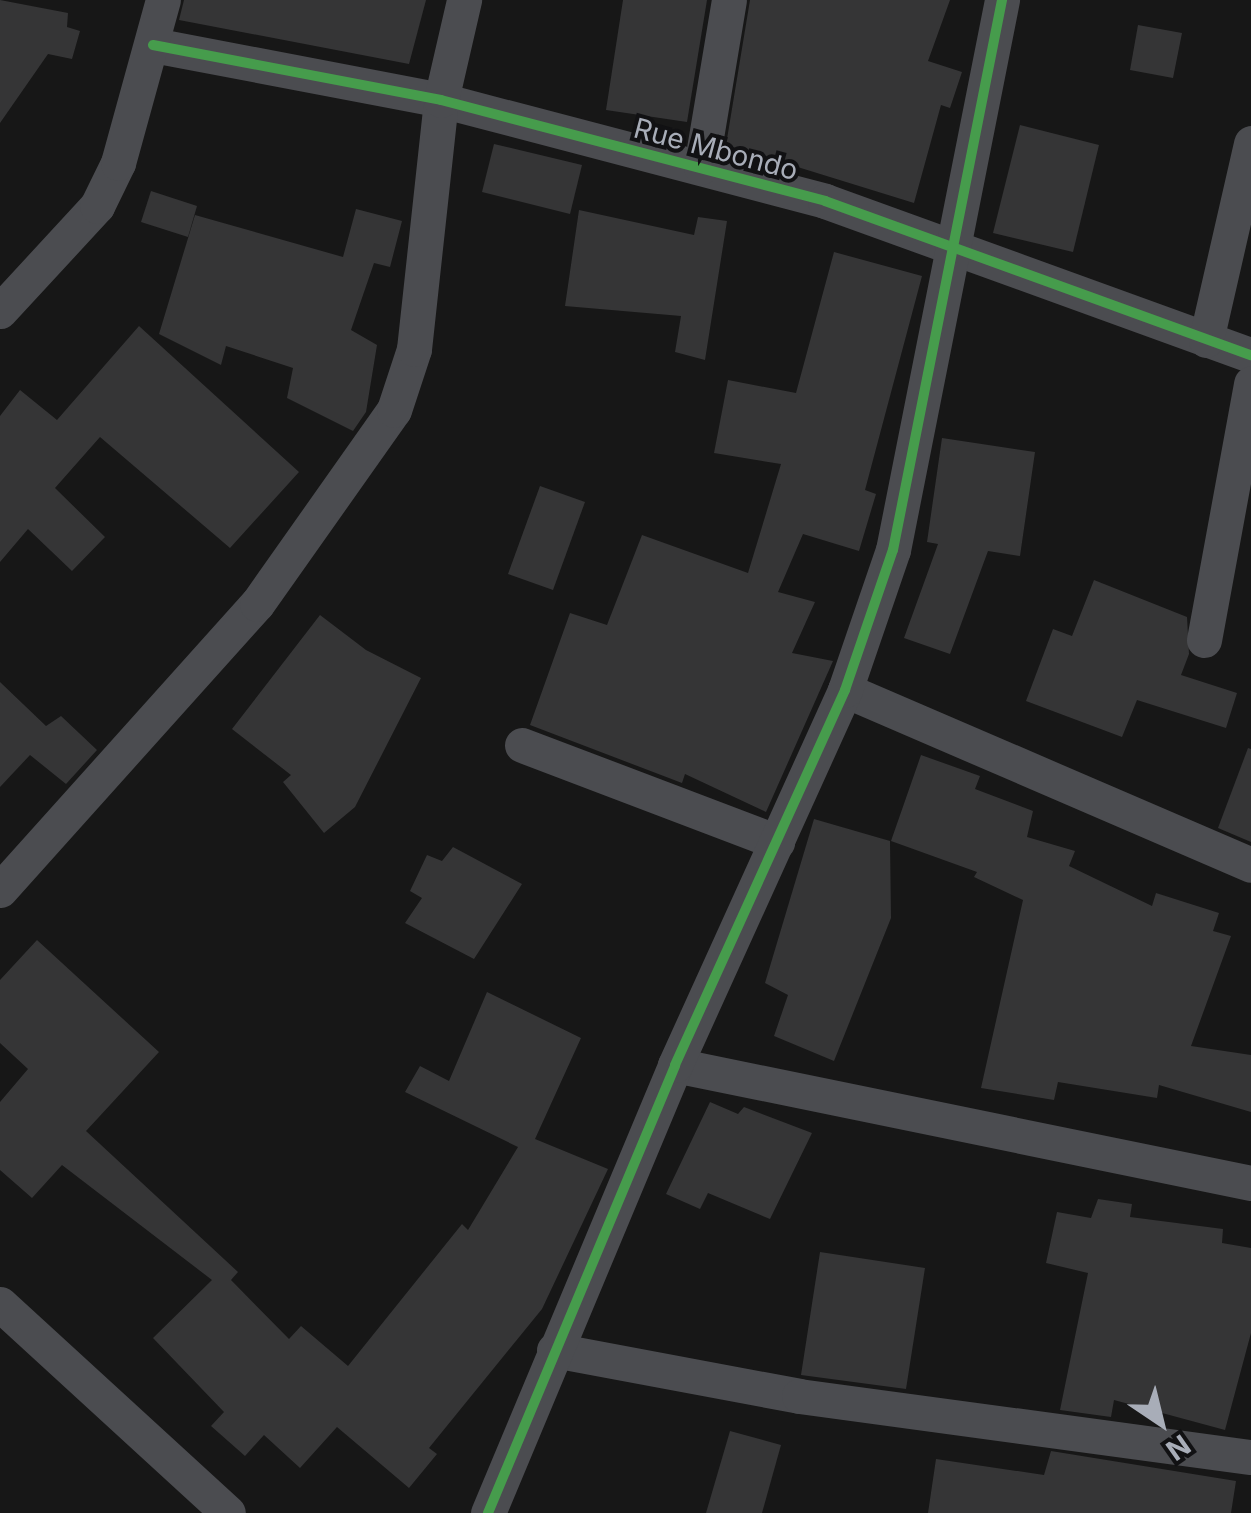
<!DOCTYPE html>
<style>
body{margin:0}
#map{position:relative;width:1251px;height:1513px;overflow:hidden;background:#171717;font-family:Inter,sans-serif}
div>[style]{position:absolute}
.building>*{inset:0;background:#353536}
.minor>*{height:35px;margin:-17.5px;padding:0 17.5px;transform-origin:17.5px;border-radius:17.5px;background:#4b4c50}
.cycleway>*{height:10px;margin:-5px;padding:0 5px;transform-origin:5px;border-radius:5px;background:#469c4c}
span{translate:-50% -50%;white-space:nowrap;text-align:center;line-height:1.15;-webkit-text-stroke:8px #111113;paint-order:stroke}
.street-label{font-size:28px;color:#a8adb8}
.north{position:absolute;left:1111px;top:1373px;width:100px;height:100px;-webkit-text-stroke:8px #111113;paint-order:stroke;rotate:145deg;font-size:28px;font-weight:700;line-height:40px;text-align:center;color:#a8adb8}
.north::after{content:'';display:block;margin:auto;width:35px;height:45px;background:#a8adb8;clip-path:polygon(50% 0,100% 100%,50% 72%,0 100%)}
</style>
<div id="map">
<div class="building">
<div style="clip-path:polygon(0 0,68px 13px,67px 27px,80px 31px,72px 59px,48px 54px,0 123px)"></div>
<div style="clip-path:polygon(184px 0,426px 0,409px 64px,179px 20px)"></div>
<div style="clip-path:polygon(623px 0,707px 0,687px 122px,606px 110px)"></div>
<div style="clip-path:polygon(750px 0,950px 0,928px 61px,962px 72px,950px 108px,941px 105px,914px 203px,726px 145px)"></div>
<div style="clip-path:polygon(1138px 25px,1182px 33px,1173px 78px,1130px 70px)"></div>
<div style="clip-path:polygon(1020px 125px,1099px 145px,1073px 252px,993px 233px)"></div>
<div style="clip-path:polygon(494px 144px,582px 165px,570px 214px,482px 192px)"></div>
<div style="clip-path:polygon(151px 191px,197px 206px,188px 237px,141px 222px)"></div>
<div style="clip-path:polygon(356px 209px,402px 221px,390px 267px,374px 263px,351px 330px,377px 345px,366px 412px,353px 431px,287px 398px,293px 368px,226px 346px,221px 365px,159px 334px,195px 215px,343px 257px)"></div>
<div style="clip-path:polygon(579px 210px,694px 235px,698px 217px,727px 221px,705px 360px,675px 352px,681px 316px,565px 306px)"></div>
<div style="clip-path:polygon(834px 252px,922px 276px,865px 490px,876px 494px,859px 551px,803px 534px,778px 592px,815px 602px,792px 653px,833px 661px,766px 812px,685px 774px,682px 783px,530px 725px,570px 613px,607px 625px,642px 535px,748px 573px,781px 464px,714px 453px,728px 380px,796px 393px)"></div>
<div style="clip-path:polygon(139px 326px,299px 472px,230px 548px,100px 437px,55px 488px,105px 537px,72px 571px,28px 529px,0 562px,0 416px,20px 390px,57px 420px)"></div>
<div style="clip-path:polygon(942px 438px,1035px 452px,1020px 556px,988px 551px,950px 654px,904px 638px,938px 544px,927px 542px)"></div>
<div style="clip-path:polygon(540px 486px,585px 502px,553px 590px,508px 574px)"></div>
<div style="clip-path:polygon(1094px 580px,1187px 617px,1189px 654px,1181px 675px,1237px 693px,1226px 728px,1137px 700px,1122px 737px,1026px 701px,1053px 629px,1072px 636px)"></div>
<div style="clip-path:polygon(320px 615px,366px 650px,421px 678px,355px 807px,324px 833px,283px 782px,291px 775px,232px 729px)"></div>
<div style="clip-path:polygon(0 682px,46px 726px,61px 716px,97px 750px,66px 784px,30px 755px,0 787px)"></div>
<div style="clip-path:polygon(1248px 748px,1251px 749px,1251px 842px,1218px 828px)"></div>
<div style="clip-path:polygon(921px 755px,980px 776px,975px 789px,1033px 811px,1027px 837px,1075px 851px,1069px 866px,1152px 906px,1156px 893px,1219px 913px,1213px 931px,1231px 936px,1191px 1046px,1251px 1055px,1251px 1112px,1159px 1085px,1157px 1098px,1058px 1082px,1054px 1100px,981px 1088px,1023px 900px,974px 877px,977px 872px,891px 841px)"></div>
<div style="clip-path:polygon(814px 819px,890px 841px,891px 918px,834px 1061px,774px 1036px,788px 995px,765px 983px)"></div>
<div style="clip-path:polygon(453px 847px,522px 884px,474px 959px,405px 923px,422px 898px,410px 891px,427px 855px,442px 861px)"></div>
<div style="clip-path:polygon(37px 940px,159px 1052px,86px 1131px,238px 1272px,231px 1280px,289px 1339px,301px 1326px,348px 1366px,462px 1224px,468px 1230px,518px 1147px,405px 1092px,420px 1066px,449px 1081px,487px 992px,581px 1038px,535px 1139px,608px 1169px,542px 1309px,429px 1448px,437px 1454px,409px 1488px,337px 1427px,300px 1468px,264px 1435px,245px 1456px,211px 1426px,224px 1412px,153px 1338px,212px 1280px,62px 1165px,32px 1198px,0 1170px,0 1102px,28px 1069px,0 1043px,0 980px)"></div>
<div style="clip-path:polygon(710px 1102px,738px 1114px,744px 1107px,812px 1133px,770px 1219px,708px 1193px,700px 1209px,666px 1194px)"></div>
<div style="clip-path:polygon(1098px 1199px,1132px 1204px,1130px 1217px,1223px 1229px,1222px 1243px,1251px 1248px,1251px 1333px,1225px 1430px,1114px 1400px,1111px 1417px,1060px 1410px,1088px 1273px,1046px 1263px,1057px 1212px,1091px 1218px)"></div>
<div style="clip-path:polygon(820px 1252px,925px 1268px,906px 1389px,801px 1375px)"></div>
<div style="clip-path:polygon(730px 1431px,781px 1445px,762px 1513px,706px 1513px)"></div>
<div style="clip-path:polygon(1051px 1451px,1236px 1481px,1231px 1513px,928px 1513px,936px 1459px,1044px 1475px)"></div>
</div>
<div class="minor">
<div style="left:153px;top:45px;width:293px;rotate:10.8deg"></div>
<div style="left:441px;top:100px;width:397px;rotate:14.7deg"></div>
<div style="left:825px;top:201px;width:453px;rotate:19.9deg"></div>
<div style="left:701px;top:167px;width:169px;rotate:-80.5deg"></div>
<div style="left:0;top:311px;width:143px;rotate:-47.3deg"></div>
<div style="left:97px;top:206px;width:48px;rotate:-64deg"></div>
<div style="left:118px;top:163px;width:169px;rotate:-74.6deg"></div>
<div style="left:1206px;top:340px;width:202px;rotate:-77.1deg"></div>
<div style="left:1204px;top:640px;width:261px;rotate:-79.6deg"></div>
<div style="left:845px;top:690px;width:442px;rotate:23.3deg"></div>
<div style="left:522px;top:745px;width:273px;rotate:20.8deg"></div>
<div style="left:0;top:890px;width:385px;rotate:-48.1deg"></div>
<div style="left:257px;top:604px;width:237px;rotate:-54.8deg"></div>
<div style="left:394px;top:410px;width:64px;rotate:-71.8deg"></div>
<div style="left:414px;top:349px;width:250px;rotate:-83.8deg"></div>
<div style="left:441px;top:100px;width:103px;rotate:-77deg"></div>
<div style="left:675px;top:1065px;width:588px;rotate:11.58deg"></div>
<div style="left:0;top:1304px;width:309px;rotate:42.5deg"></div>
<div style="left:554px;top:1350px;width:249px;rotate:10.6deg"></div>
<div style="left:799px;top:1396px;width:456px;rotate:7.7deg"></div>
<div style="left:488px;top:1513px;width:485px;rotate:-67.3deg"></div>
<div style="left:675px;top:1065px;width:412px;rotate:-65.6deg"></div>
<div style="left:845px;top:690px;width:148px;rotate:-71.1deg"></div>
<div style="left:893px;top:550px;width:561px;rotate:-78.79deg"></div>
</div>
<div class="cycleway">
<div style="left:153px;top:45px;width:293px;rotate:10.8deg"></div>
<div style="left:441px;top:100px;width:397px;rotate:14.7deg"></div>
<div style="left:825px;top:201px;width:453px;rotate:19.9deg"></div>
<div style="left:488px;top:1513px;width:485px;rotate:-67.3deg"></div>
<div style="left:675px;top:1065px;width:412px;rotate:-65.6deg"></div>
<div style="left:845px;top:690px;width:148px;rotate:-71.1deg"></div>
<div style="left:893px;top:550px;width:561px;rotate:-78.79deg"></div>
</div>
<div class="street-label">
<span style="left:716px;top:149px;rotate:15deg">Rue Mbondo</span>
</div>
<div class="north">N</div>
</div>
